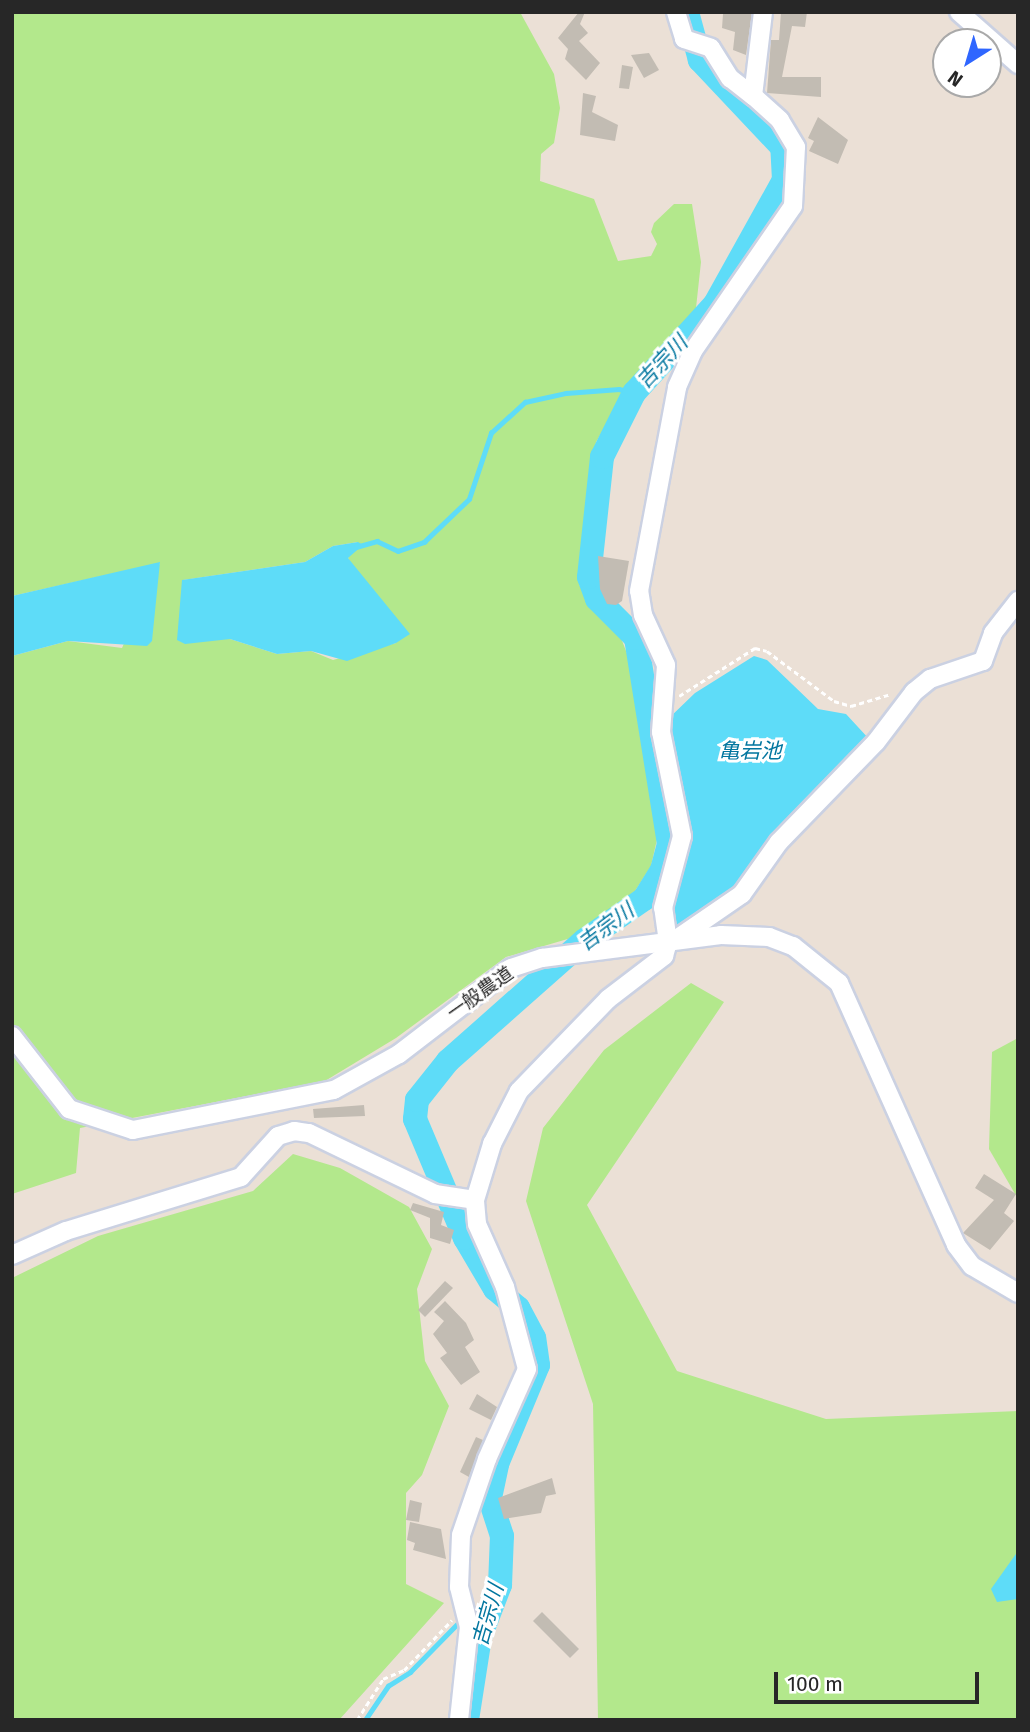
<!DOCTYPE html>
<meta charset="utf-8">
<style>
body{margin:0}
#map{position:relative;width:1030px;height:1732px;overflow:hidden;background:#ebe0d6;font-family:"Fira Sans","Noto Sans JP",sans-serif}
div>[style]{position:absolute}
.green>*{inset:0;background:#b3e88c}
.water>*{inset:0;background:#5edcf8}
.stream>*{height:4.5px;margin:-2.25px;padding:0 2.25px;transform-origin:2.25px;border-radius:2.25px;background:#5edcf8}
.river>*{height:24px;margin:-12px;padding:0 12px;transform-origin:12px;border-radius:12px;background:#5edcf8}
.building>*{inset:0;background:#c2bcb3}
.path>*{height:2.5px;margin-top:-1.25px;transform-origin:0;background:repeating-linear-gradient(90deg,#fff 0 5px,transparent 0 8.5px)}
.roads{filter:drop-shadow(2px 0 #cbd1e2) drop-shadow(-2px 0 #cbd1e2) drop-shadow(0 2px #cbd1e2) drop-shadow(0 -2px #cbd1e2)}
.minor>*{height:18px;margin:-9px;padding:0 9px;transform-origin:9px;border-radius:9px;background:#fff}
span{translate:-50% -50%;white-space:nowrap;text-align:center;line-height:1.15;-webkit-text-stroke:6px #fff;paint-order:stroke}
.street-label{font-size:19px;color:#272727}
.water-label{font-size:21px;color:#02769f;font-style:italic}
.frame{position:absolute;inset:0;border:14px solid #272727;pointer-events:none}
.north{position:absolute;left:932px;top:28px;width:70px;height:70px;box-sizing:border-box;background:#fff;border:2px solid #a9a9a9;border-radius:50%;rotate:217deg;font-size:19px;font-weight:700;line-height:28px;text-align:center;color:#272727}
.north::after{content:'';display:block;margin:auto;width:24px;height:32px;background:#2f66ff;clip-path:polygon(50% 0,100% 100%,50% 72%,0 100%)}
.scale{position:absolute;left:774px;top:1672px;width:205px;height:32px;box-sizing:border-box;border:4px solid #272727;border-top:0;padding-left:9px;font-size:21px;line-height:24px;white-space:nowrap;color:#272727;-webkit-text-stroke:5px #fff;paint-order:stroke}
</style>
<div id="map">
<div class="green">
<div style="clip-path:polygon(evenodd,12px 12px,520px 12px,554px 74px,560px 108px,554px 143px,541px 154px,540px 181px,594px 199px,618px 261px,651px 256px,657px 244px,651px 232px,654px 223px,674px 204px,692px 204px,701px 262px,696px 308px,620px 401px,596px 442px,579px 584px,590px 607px,621px 638px,631px 664px,658px 835px,651px 866px,635px 891px,571px 938px,506px 957px,396px 1038px,325px 1081px,80px 1128px,76px 1173px,12px 1194px,12px 656px,68px 641px,122px 648px,160px 563px,12px 596px,12px 12px,358px 542px,348px 558px,396px 643px,333px 660px,311px 651px,277px 654px,230px 639px,183px 580px,305px 562px,333px 546px,358px 542px)"></div>
<div style="clip-path:polygon(691px 983px,724px 1002px,587px 1205px,677px 1371px,826px 1419px,1018px 1411px,1018px 1720px,598px 1720px,593px 1404px,526px 1201px,543px 1128px,604px 1050px)"></div>
<div style="clip-path:polygon(1018px 1038px,1018px 1199px,989px 1149px,992px 1052px)"></div>
<div style="clip-path:polygon(293px 1154px,340px 1168px,409px 1207px,432px 1249px,417px 1289px,425px 1361px,449px 1406px,422px 1475px,406px 1493px,406px 1584px,444px 1603px,339px 1720px,12px 1720px,12px 1278px,98px 1236px,253px 1191px)"></div>
</div>
<div class="water">
<div style="clip-path:polygon(358px 542px,363px 545px,348px 558px,410px 634px,396px 643px,347px 661px,311px 651px,277px 654px,230px 639px,185px 644px,177px 640px,182px 580px,305px 562px,333px 546px)"></div>
<div style="clip-path:polygon(160px 562px,152px 641px,147px 646px,68px 641px,12px 656px,12px 596px)"></div>
<div style="clip-path:polygon(754px 656px,767px 660px,818px 709px,846px 714px,870px 740px,735px 891px,677px 930px,671px 903px,689px 841px,667px 720px,695px 693px)"></div>
<div style="clip-path:polygon(1018px 1551px,1018px 1599px,997px 1602px,991px 1589px)"></div>
</div>
<div class="stream">
<div style="left:356px;top:547px;width:22px;rotate:-16deg"></div>
<div style="left:377px;top:541px;width:23px;rotate:25deg"></div>
<div style="left:398px;top:551px;width:28px;rotate:-19deg"></div>
<div style="left:424px;top:542px;width:62px;rotate:-43.7deg"></div>
<div style="left:469px;top:499px;width:70px;rotate:-71.6deg"></div>
<div style="left:491px;top:433px;width:46px;rotate:-42.4deg"></div>
<div style="left:525px;top:402px;width:42px;rotate:-12.4deg"></div>
<div style="left:566px;top:393px;width:53px;rotate:-4.3deg"></div>
<div style="left:619px;top:389px;width:16px;rotate:15deg"></div>
<div style="left:470px;top:1614px;width:22px;rotate:-8deg"></div>
<div style="left:365px;top:1720px;width:41px;rotate:-55.9deg"></div>
<div style="left:388px;top:1686px;width:26px;rotate:-32deg"></div>
<div style="left:410px;top:1672px;width:74px;rotate:-45.5deg"></div>
</div>
<div class="river">
<div style="left:467px;top:1720px;width:84px;rotate:-81.1deg"></div>
<div style="left:480px;top:1637px;width:56px;rotate:-69deg"></div>
<div style="left:500px;top:1585px;width:49px;rotate:-87.7deg"></div>
<div style="left:502px;top:1536px;width:40px;rotate:-108deg"></div>
<div style="left:490px;top:1498px;width:35px;rotate:-78deg"></div>
<div style="left:497px;top:1464px;width:107px;rotate:-67.5deg"></div>
<div style="left:538px;top:1365px;width:27px;rotate:-98deg"></div>
<div style="left:534px;top:1338px;width:34px;rotate:-118deg"></div>
<div style="left:518px;top:1308px;width:30px;rotate:-140deg"></div>
<div style="left:495px;top:1289px;width:59px;rotate:-120.5deg"></div>
<div style="left:465px;top:1238px;width:129px;rotate:-112.8deg"></div>
<div style="left:415px;top:1119px;width:19px;rotate:-84deg"></div>
<div style="left:417px;top:1100px;width:50px;rotate:-51.5deg"></div>
<div style="left:448px;top:1061px;width:183px;rotate:-41.5deg"></div>
<div style="left:585px;top:940px;width:72px;rotate:-34.8deg"></div>
<div style="left:644px;top:899px;width:34px;rotate:-58deg"></div>
<div style="left:662px;top:870px;width:27px;rotate:-75deg"></div>
<div style="left:669px;top:844px;width:209px;rotate:-99.1deg"></div>
<div style="left:636px;top:638px;width:55px;rotate:-135deg"></div>
<div style="left:597px;top:599px;width:23px;rotate:-110deg"></div>
<div style="left:589px;top:577px;width:121px;rotate:-83.8deg"></div>
<div style="left:602px;top:457px;width:72px;rotate:-63.4deg"></div>
<div style="left:634px;top:393px;width:120px;rotate:-47.7deg"></div>
<div style="left:715px;top:304px;width:142px;rotate:-60.9deg"></div>
<div style="left:784px;top:180px;width:33px;rotate:-93deg"></div>
<div style="left:782px;top:147px;width:120px;rotate:-133.3deg"></div>
<div style="left:700px;top:60px;width:50px;rotate:-105.2deg"></div>
</div>
<div class="building">
<div style="clip-path:polygon(579px 12px,585px 12px,580px 24px,588px 33px,579px 41px,600px 63px,586px 80px,565px 59px,568px 49px,558px 38px)"></div>
<div style="clip-path:polygon(752px 12px,746px 55px,733px 50px,735px 32px,722px 28px,723px 14px)"></div>
<div style="clip-path:polygon(781px 12px,807px 12px,805px 27px,792px 26px,782px 77px,821px 77px,821px 97px,767px 93px,771px 40px,779px 40px)"></div>
<div style="clip-path:polygon(649px 53px,659px 70px,644px 78px,631px 55px)"></div>
<div style="clip-path:polygon(622px 65px,633px 67px,629px 89px,619px 88px)"></div>
<div style="clip-path:polygon(583px 93px,596px 96px,592px 112px,618px 125px,615px 141px,580px 135px)"></div>
<div style="clip-path:polygon(818px 117px,848px 140px,838px 164px,809px 151px,814px 141px,808px 138px)"></div>
<div style="clip-path:polygon(598px 556px,629px 561px,622px 601px,616px 605px,607px 604px,600px 589px)"></div>
<div style="clip-path:polygon(364px 1105px,365px 1116px,314px 1118px,313px 1109px)"></div>
<div style="clip-path:polygon(984px 1174px,1016px 1194px,1004px 1213px,1014px 1221px,990px 1250px,963px 1233px,994px 1200px,975px 1188px)"></div>
<div style="clip-path:polygon(413px 1203px,444px 1212px,441px 1225px,454px 1230px,450px 1244px,430px 1238px,430px 1218px,410px 1210px)"></div>
<div style="clip-path:polygon(445px 1281px,453px 1288px,425px 1317px,418px 1310px)"></div>
<div style="clip-path:polygon(445px 1301px,466px 1323px,474px 1340px,465px 1347px,480px 1372px,461px 1385px,440px 1358px,447px 1353px,433px 1334px,444px 1321px,434px 1312px)"></div>
<div style="clip-path:polygon(477px 1394px,497px 1407px,491px 1420px,469px 1409px)"></div>
<div style="clip-path:polygon(476px 1437px,483px 1440px,469px 1477px,460px 1472px)"></div>
<div style="clip-path:polygon(552px 1478px,556px 1494px,546px 1496px,541px 1513px,504px 1519px,498px 1498px)"></div>
<div style="clip-path:polygon(410px 1500px,422px 1503px,419px 1522px,406px 1520px)"></div>
<div style="clip-path:polygon(410px 1522px,441px 1529px,446px 1559px,413px 1550px,415px 1543px,407px 1540px)"></div>
<div style="clip-path:polygon(542px 1612px,579px 1649px,570px 1658px,533px 1621px)"></div>
</div>
<div class="path">
<div style="left:679px;top:696px;width:90px;rotate:-32.3deg"></div>
<div style="left:755px;top:648px;width:12px;rotate:14deg"></div>
<div style="left:767px;top:651px;width:84px;rotate:36.7deg"></div>
<div style="left:834px;top:701px;width:18px;rotate:16deg"></div>
<div style="left:851px;top:706px;width:42px;rotate:-16.7deg"></div>
<div style="left:357px;top:1720px;width:49px;rotate:-57.6deg"></div>
<div style="left:383px;top:1679px;width:23px;rotate:-23deg"></div>
<div style="left:404px;top:1670px;width:69px;rotate:-46.2deg"></div>
</div>
<div class="roads">
<div class="minor">
<div style="left:676px;top:12px;width:28px;rotate:73deg"></div>
<div style="left:684px;top:39px;width:28px;rotate:18deg"></div>
<div style="left:711px;top:48px;width:36px;rotate:58deg"></div>
<div style="left:730px;top:78px;width:29px;rotate:38deg"></div>
<div style="left:959px;top:12px;width:79px;rotate:41.4deg"></div>
<div style="left:681px;top:936px;width:74px;rotate:-34.5deg"></div>
<div style="left:742px;top:894px;width:64px;rotate:-54.6deg"></div>
<div style="left:779px;top:842px;width:139px;rotate:-45.9deg"></div>
<div style="left:876px;top:742px;width:63px;rotate:-52.8deg"></div>
<div style="left:914px;top:692px;width:21px;rotate:-39deg"></div>
<div style="left:930px;top:679px;width:56px;rotate:-18.8deg"></div>
<div style="left:983px;top:661px;width:30px;rotate:-70deg"></div>
<div style="left:993px;top:633px;width:41px;rotate:-52deg"></div>
<div style="left:12px;top:1036px;width:93px;rotate:52deg"></div>
<div style="left:69px;top:1109px;width:67px;rotate:18.2deg"></div>
<div style="left:133px;top:1130px;width:205px;rotate:-11.3deg"></div>
<div style="left:334px;top:1090px;width:74px;rotate:-29deg"></div>
<div style="left:399px;top:1054px;width:141px;rotate:-37.5deg"></div>
<div style="left:511px;top:968px;width:33px;rotate:-18deg"></div>
<div style="left:542px;top:958px;width:180px;rotate:-7.3deg"></div>
<div style="left:721px;top:935px;width:48px;rotate:2.4deg"></div>
<div style="left:769px;top:937px;width:26px;rotate:21deg"></div>
<div style="left:793px;top:946px;width:59px;rotate:38.8deg"></div>
<div style="left:839px;top:983px;width:287px;rotate:65.9deg"></div>
<div style="left:956px;top:1245px;width:26px;rotate:53deg"></div>
<div style="left:972px;top:1266px;width:53px;rotate:30.4deg"></div>
<div style="left:12px;top:1255px;width:59px;rotate:-24deg"></div>
<div style="left:66px;top:1231px;width:183px;rotate:-17.1deg"></div>
<div style="left:241px;top:1177px;width:55px;rotate:-47.9deg"></div>
<div style="left:278px;top:1136px;width:17px;rotate:-17deg"></div>
<div style="left:294px;top:1131px;width:15px;rotate:8deg"></div>
<div style="left:309px;top:1133px;width:140px;rotate:25.8deg"></div>
<div style="left:435px;top:1194px;width:40px;rotate:8.5deg"></div>
<div style="left:459px;top:1720px;width:94px;rotate:-83.9deg"></div>
<div style="left:469px;top:1627px;width:41px;rotate:-104deg"></div>
<div style="left:459px;top:1587px;width:52px;rotate:-87.8deg"></div>
<div style="left:461px;top:1535px;width:80px;rotate:-71.1deg"></div>
<div style="left:487px;top:1459px;width:98px;rotate:-66deg"></div>
<div style="left:527px;top:1369px;width:85px;rotate:-105deg"></div>
<div style="left:505px;top:1287px;width:69px;rotate:-114deg"></div>
<div style="left:477px;top:1224px;width:24px;rotate:-95deg"></div>
<div style="left:475px;top:1200px;width:59px;rotate:-73.1deg"></div>
<div style="left:492px;top:1144px;width:59px;rotate:-63deg"></div>
<div style="left:519px;top:1091px;width:128px;rotate:-45.9deg"></div>
<div style="left:608px;top:999px;width:71px;rotate:-37.5deg"></div>
<div style="left:664px;top:956px;width:15px;rotate:-74deg"></div>
<div style="left:668px;top:942px;width:34px;rotate:-98deg"></div>
<div style="left:663px;top:908px;width:74px;rotate:-75.2deg"></div>
<div style="left:682px;top:836px;width:106px;rotate:-101.4deg"></div>
<div style="left:661px;top:732px;width:67px;rotate:-85.7deg"></div>
<div style="left:666px;top:665px;width:55px;rotate:-114.7deg"></div>
<div style="left:643px;top:615px;width:24px;rotate:-99deg"></div>
<div style="left:639px;top:591px;width:208px;rotate:-79.4deg"></div>
<div style="left:677px;top:387px;width:39px;rotate:-66deg"></div>
<div style="left:693px;top:351px;width:176px;rotate:-55.4deg"></div>
<div style="left:793px;top:206px;width:59px;rotate:-87.1deg"></div>
<div style="left:796px;top:147px;width:31px;rotate:-121deg"></div>
<div style="left:780px;top:120px;width:36px;rotate:-138deg"></div>
<div style="left:753px;top:96px;width:85px;rotate:-83.2deg"></div>
</div>
</div>
<div class="street-label">
<span style="left:480px;top:993px;rotate:-35deg">一般農道</span>
</div>
<div class="water-label">
<span style="left:662px;top:362px;rotate:-47deg">吉宗川</span>
<span style="left:750px;top:751px">亀岩池</span>
<span style="left:606px;top:927px;rotate:-37deg">吉宗川</span>
<span style="left:488px;top:1615px;rotate:-74deg">吉宗川</span>
</div>
<div class="frame"></div>
<div class="north">N</div>
<div class="scale">100 m</div>
</div>
